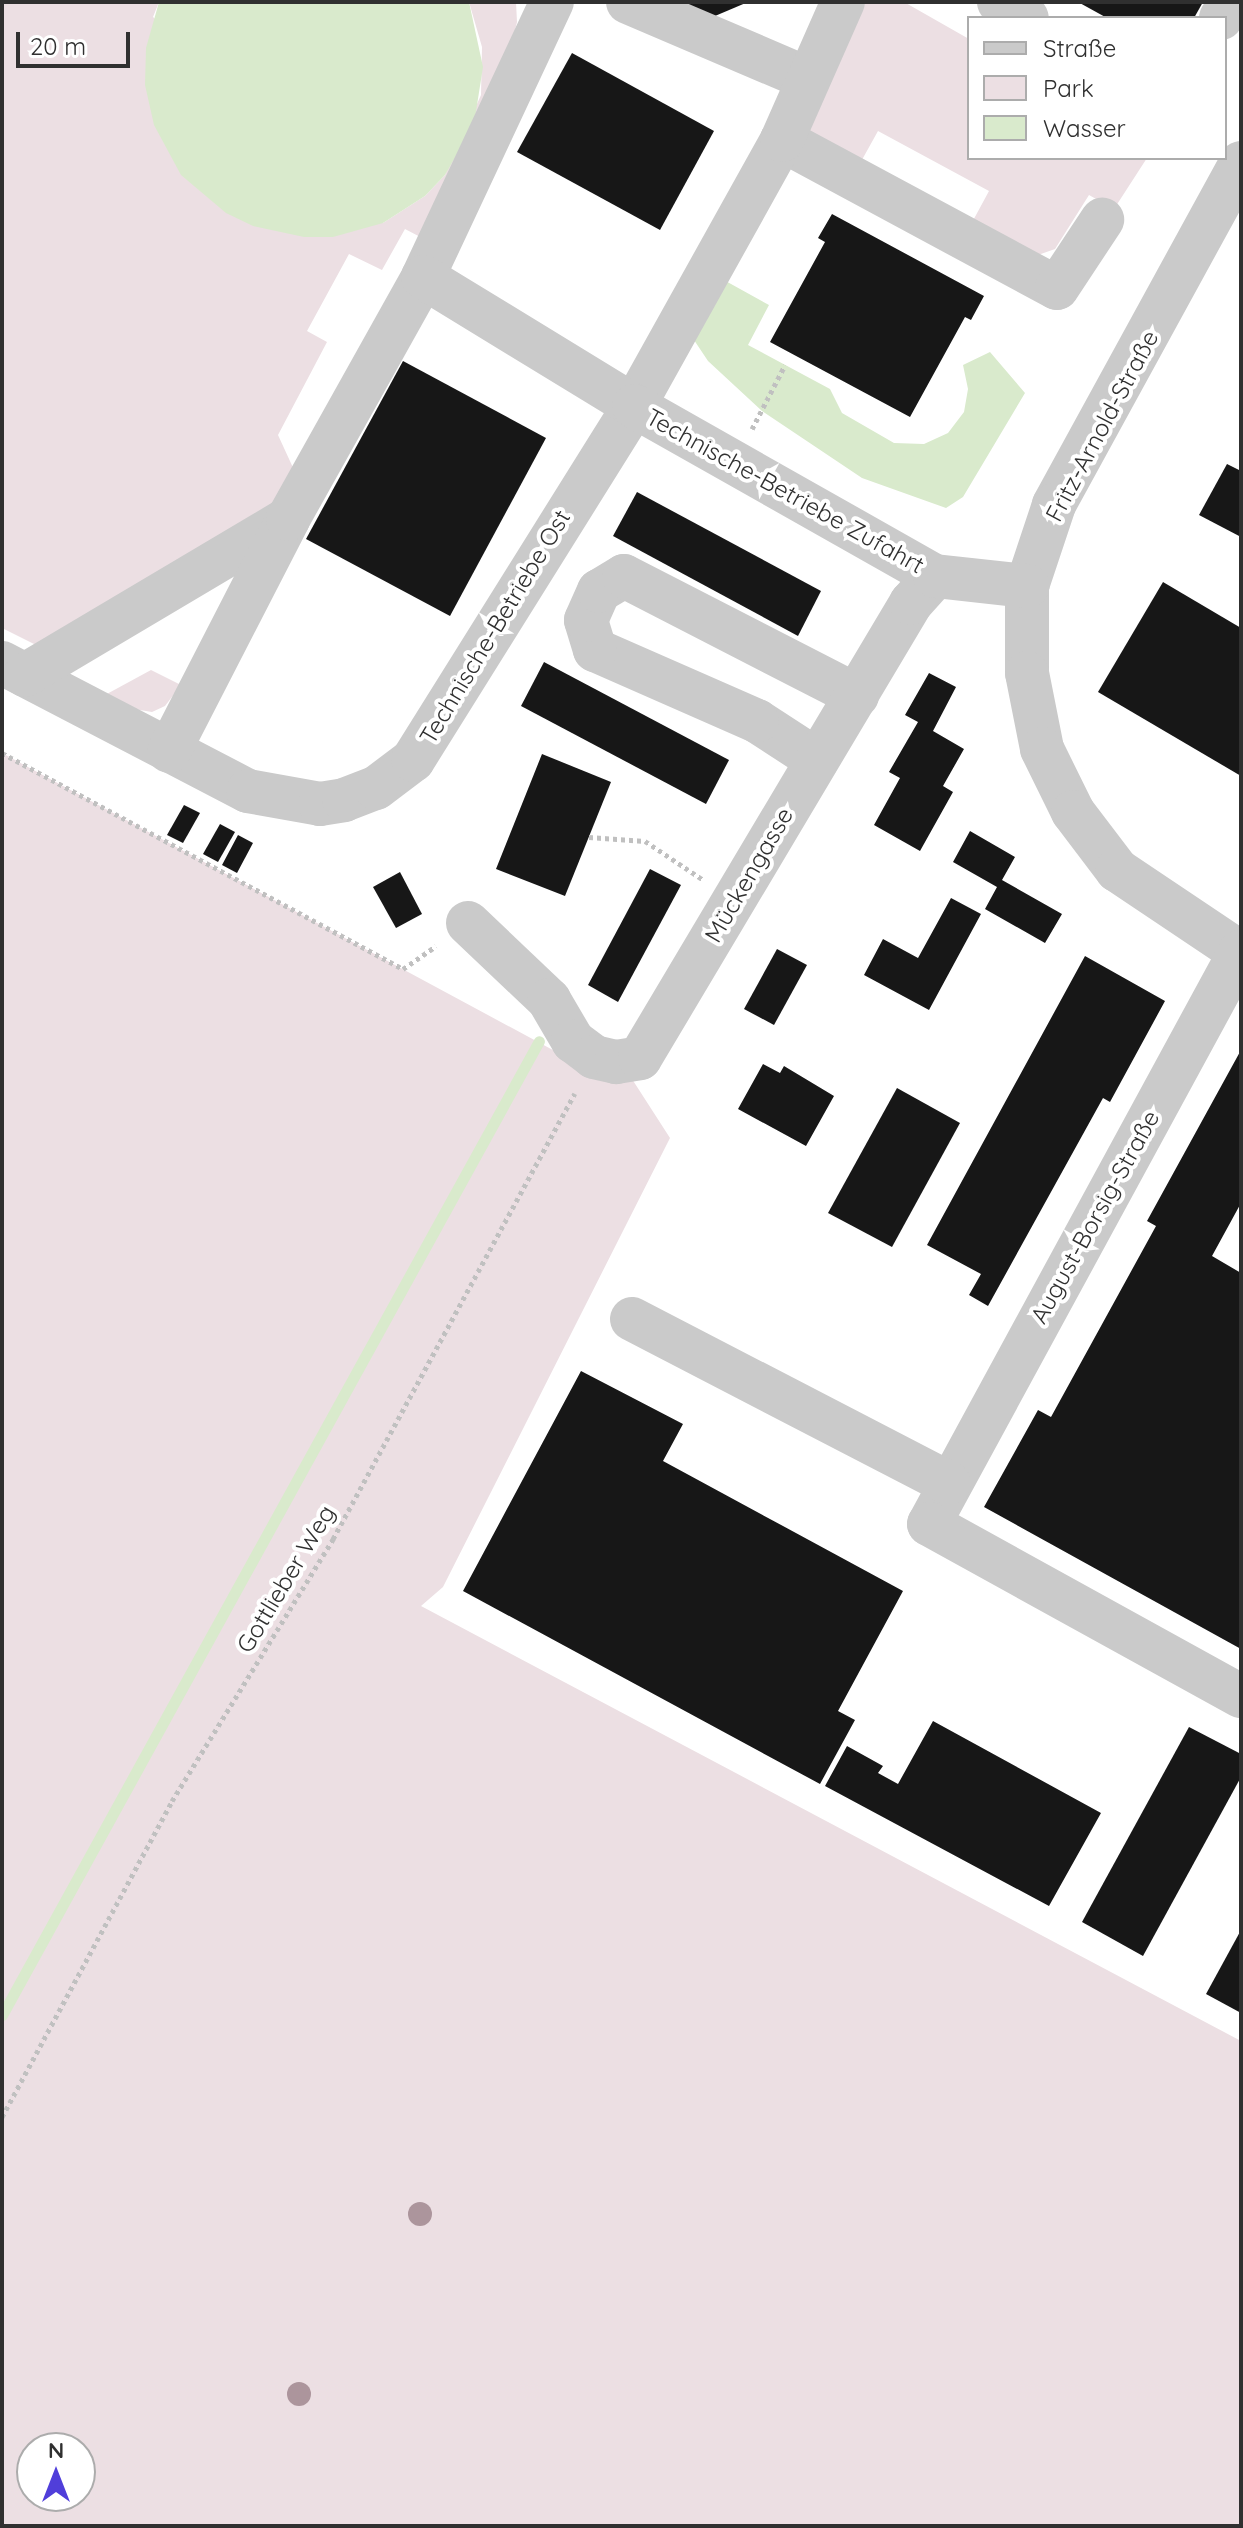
<!DOCTYPE html>
<meta charset="utf-8">
<style>
body{margin:0}
#map{position:relative;width:1243px;height:2528px;overflow:hidden;background:#fff;font-family:Quicksand,sans-serif}
div>[style]{position:absolute}
.green>*{inset:0;background:#ecdfe3}
.water>*{inset:0;background:#d9eacc}
.stream>*{height:11px;margin:-5.5px;padding:0 5.5px;transform-origin:5.5px;border-radius:5.5px;background:#d9eacc}
.building>*{inset:0;background:#171717}
.path>*{height:5px;margin-top:-2.5px;transform-origin:0;background:repeating-linear-gradient(90deg,#c0c0c0 0 4px,transparent 0 8px)}
.minor>*{height:44px;margin:-22px;padding:0 22px;transform-origin:22px;border-radius:22px;background:#cacaca}
.trees>*{width:24px;height:24px;margin:-12px;border-radius:50%;background:#ac959c}
span{translate:-50% -50%;white-space:nowrap;text-align:center;line-height:1.15;-webkit-text-stroke:8px #fff;paint-order:stroke}
.street-label{font-size:24px;color:#303030}
.frame{position:absolute;inset:0;border:4px solid #303030;pointer-events:none}
.legend{position:absolute;left:967px;top:16px;width:260px;height:144px;box-sizing:border-box;background:#fff;border:2px solid #acacac;margin:0;padding:10px 14px;list-style:none;font-size:24px;color:#303030}
.legend li{display:flex;align-items:center;gap:16px;height:40px}
.legend b{width:40px;border:2px solid #acacac}
.north{position:absolute;left:16px;top:2432px;width:80px;height:80px;box-sizing:border-box;background:#fff;border:2px solid #acacac;border-radius:50%;rotate:0deg;font-size:22px;font-weight:700;line-height:32px;text-align:center;color:#303030}
.north::after{content:'';display:block;margin:auto;width:28px;height:36px;background:#503eda;clip-path:polygon(50% 0,100% 100%,50% 72%,0 100%)}
.scale{position:absolute;left:16px;top:32px;width:114px;height:36px;box-sizing:border-box;border:4px solid #303030;border-top:0;padding-left:10px;font-size:24px;line-height:28px;white-space:nowrap;color:#303030;-webkit-text-stroke:6px #fff;paint-order:stroke}
</style>
<div id="map">
<div class="green">
<div style="clip-path:polygon(2px 2px,159px 2px,153px 17px,383px 223px,425px 196px,445px 175px,481px 95px,482px 47px,469px 2px,516px 2px,517px 22px,493px 122px,426px 240px,405px 229px,382px 270px,349px 254px,307px 331px,327px 342px,278px 435px,295px 472px,263px 522px,36px 645px,2px 628px)"></div>
<div style="clip-path:polygon(863px 2px,904px 2px,969px 39px,969px 158px,1147px 158px,1114px 209px,1089px 195px,1055px 249px,1038px 255px,969px 228px,989px 191px,878px 131px,858px 167px,804px 127px)"></div>
<div style="clip-path:polygon(151px 670px,181px 685px,165px 706px,152px 712px,134px 709px,105px 695px)"></div>
<div style="clip-path:polygon(evenodd,2px 753px,588px 1069px,632px 1079px,670px 1138px,443px 1587px,421px 1606px,1241px 2041px,1241px 2526px,2px 2526px,2px 2015px,448px 1208px,2px 2010px,2px 753px,32px 2448px,80px 2448px,80px 2496px,32px 2496px,32px 2448px)"></div>
</div>
<div class="water">
<div style="clip-path:polygon(159px 2px,469px 2px,483px 67px,474px 124px,445px 175px,425px 196px,383px 223px,333px 237px,304px 237px,253px 226px,226px 213px,181px 175px,154px 125px,145px 85px,146px 48px)"></div>
<div style="clip-path:polygon(722px 279px,769px 305px,748px 345px,830px 389px,842px 413px,894px 443px,924px 444px,948px 433px,964px 412px,968px 389px,963px 365px,990px 352px,1025px 393px,963px 497px,946px 508px,862px 478px,762px 411px,708px 361px,692px 337px)"></div>
</div>
<div class="stream">
<div style="left:2px;top:2015px;width:1112px;rotate:-61.13deg"></div>
</div>
<div class="building">
<div style="clip-path:polygon(679px 2px,748px 2px,715px 16px)"></div>
<div style="clip-path:polygon(1078px 2px,1203px 2px,1194px 18px,1107px 18px)"></div>
<div style="clip-path:polygon(572px 53px,714px 131px,660px 230px,517px 152px)"></div>
<div style="clip-path:polygon(832px 214px,984px 296px,971px 320px,965px 317px,910px 417px,770px 342px,825px 242px,818px 238px)"></div>
<div style="clip-path:polygon(403px 361px,546px 438px,450px 616px,306px 539px)"></div>
<div style="clip-path:polygon(1227px 464px,1241px 471px,1241px 537px,1199px 515px)"></div>
<div style="clip-path:polygon(637px 492px,821px 591px,798px 636px,613px 536px)"></div>
<div style="clip-path:polygon(1163px 582px,1241px 628px,1241px 776px,1098px 692px)"></div>
<div style="clip-path:polygon(544px 662px,729px 760px,706px 804px,521px 706px)"></div>
<div style="clip-path:polygon(929px 673px,956px 687px,933px 731px,964px 749px,943px 786px,953px 792px,920px 851px,874px 825px,900px 778px,889px 772px,918px 722px,905px 715px)"></div>
<div style="clip-path:polygon(542px 754px,611px 782px,565px 896px,496px 869px)"></div>
<div style="clip-path:polygon(184px 805px,200px 813px,183px 843px,167px 835px)"></div>
<div style="clip-path:polygon(220px 824px,235px 832px,218px 862px,203px 854px)"></div>
<div style="clip-path:polygon(970px 831px,1015px 857px,1002px 880px,1062px 914px,1045px 943px,985px 909px,997px 887px,953px 862px)"></div>
<div style="clip-path:polygon(238px 835px,253px 843px,237px 873px,222px 865px)"></div>
<div style="clip-path:polygon(650px 869px,681px 885px,618px 1002px,588px 985px)"></div>
<div style="clip-path:polygon(400px 872px,422px 914px,396px 928px,373px 887px)"></div>
<div style="clip-path:polygon(951px 898px,981px 914px,929px 1010px,864px 975px,883px 939px,918px 958px)"></div>
<div style="clip-path:polygon(777px 949px,807px 965px,774px 1025px,744px 1009px)"></div>
<div style="clip-path:polygon(1085px 956px,1165px 1001px,1110px 1102px,1103px 1098px,988px 1306px,969px 1295px,981px 1274px,927px 1245px)"></div>
<div style="clip-path:polygon(1241px 1050px,1241px 1203px,1212px 1256px,1241px 1273px,1241px 1649px,984px 1507px,1038px 1410px,1051px 1417px,1156px 1226px,1147px 1221px)"></div>
<div style="clip-path:polygon(763px 1064px,780px 1073px,784px 1066px,834px 1096px,806px 1146px,738px 1109px)"></div>
<div style="clip-path:polygon(897px 1088px,960px 1123px,892px 1247px,828px 1213px)"></div>
<div style="clip-path:polygon(581px 1371px,683px 1424px,663px 1461px,903px 1591px,838px 1711px,855px 1720px,820px 1784px,463px 1591px)"></div>
<div style="clip-path:polygon(933px 1721px,1101px 1813px,1049px 1906px,825px 1786px,847px 1746px,883px 1766px,878px 1773px,898px 1784px)"></div>
<div style="clip-path:polygon(1189px 1727px,1241px 1754px,1241px 1777px,1143px 1956px,1082px 1922px)"></div>
<div style="clip-path:polygon(1241px 1930px,1241px 2013px,1206px 1994px)"></div>
</div>
<div class="path">
<div style="left:752px;top:429px;width:72px;rotate:-62.7deg"></div>
<div style="left:2px;top:753px;width:455px;rotate:28.3deg"></div>
<div style="left:403px;top:969px;width:40px;rotate:-34.9deg"></div>
<div style="left:589px;top:837px;width:56px;rotate:4.1deg"></div>
<div style="left:645px;top:841px;width:69px;rotate:33.7deg"></div>
<div style="left:2px;top:2117px;width:359px;rotate:-61.7deg"></div>
<div style="left:172px;top:1801px;width:308px;rotate:-58.4deg"></div>
<div style="left:333px;top:1539px;width:507px;rotate:-61.52deg"></div>
</div>
<div class="minor">
<div style="left:628px;top:2px;width:194px;rotate:23.1deg"></div>
<div style="left:999px;top:2px;width:32px;rotate:30deg"></div>
<div style="left:1221px;top:18px;width:19px;rotate:-58deg"></div>
<div style="left:782px;top:140px;width:312px;rotate:28.3deg"></div>
<div style="left:1057px;top:288px;width:82px;rotate:-56.5deg"></div>
<div style="left:1241px;top:163px;width:390px;rotate:118.7deg"></div>
<div style="left:1054px;top:505px;width:85px;rotate:108.4deg"></div>
<div style="left:1027px;top:586px;width:87px;rotate:90deg"></div>
<div style="left:1027px;top:673px;width:77px;rotate:78.8deg"></div>
<div style="left:1042px;top:749px;width:70px;rotate:63.8deg"></div>
<div style="left:1073px;top:812px;width:73px;rotate:52.8deg"></div>
<div style="left:1117px;top:870px;width:149px;rotate:33.8deg"></div>
<div style="left:423px;top:277px;width:304px;rotate:-64.9deg"></div>
<div style="left:2px;top:663px;width:277px;rotate:27.5deg"></div>
<div style="left:248px;top:791px;width:73px;rotate:10.2deg"></div>
<div style="left:320px;top:804px;width:24px;rotate:-9deg"></div>
<div style="left:344px;top:800px;width:34px;rotate:-21deg"></div>
<div style="left:376px;top:788px;width:46px;rotate:-37.1deg"></div>
<div style="left:413px;top:760px;width:417px;rotate:-58deg"></div>
<div style="left:634px;top:406px;width:304px;rotate:-60.9deg"></div>
<div style="left:782px;top:140px;width:151px;rotate:-66.2deg"></div>
<div style="left:25px;top:675px;width:306px;rotate:-30.7deg"></div>
<div style="left:169px;top:751px;width:261px;rotate:-62.8deg"></div>
<div style="left:288px;top:519px;width:277px;rotate:-60.8deg"></div>
<div style="left:423px;top:277px;width:247px;rotate:31.4deg"></div>
<div style="left:634px;top:406px;width:346px;rotate:29.5deg"></div>
<div style="left:817px;top:760px;width:72px;rotate:-147deg"></div>
<div style="left:757px;top:721px;width:177px;rotate:-156.3deg"></div>
<div style="left:595px;top:650px;width:31px;rotate:-107deg"></div>
<div style="left:586px;top:620px;width:32px;rotate:-66deg"></div>
<div style="left:599px;top:591px;width:29px;rotate:-31deg"></div>
<div style="left:624px;top:576px;width:262px;rotate:27.2deg"></div>
<div style="left:468px;top:923px;width:112px;rotate:43.5deg"></div>
<div style="left:549px;top:1000px;width:48px;rotate:59.7deg"></div>
<div style="left:573px;top:1041px;width:26px;rotate:37deg"></div>
<div style="left:594px;top:1057px;width:23px;rotate:13deg"></div>
<div style="left:616px;top:1062px;width:24px;rotate:-9deg"></div>
<div style="left:640px;top:1058px;width:530px;rotate:-59.22deg"></div>
<div style="left:911px;top:603px;width:36px;rotate:-48deg"></div>
<div style="left:935px;top:576px;width:93px;rotate:6.2deg"></div>
<div style="left:1240px;top:952px;width:651px;rotate:118.53deg"></div>
<div style="left:929px;top:1524px;width:356px;rotate:28.9deg"></div>
<div style="left:632px;top:1319px;width:357px;rotate:27.4deg"></div>
</div>
<div class="trees">
<div style="left:420px;top:2214px"></div>
<div style="left:299px;top:2394px"></div>
</div>
<div class="street-label">
<span style="left:1102px;top:426px;rotate:-62deg">Fritz-Arnold-Straße</span>
<span style="left:785px;top:491px;rotate:29deg">Technische-Betriebe Zufahrt</span>
<span style="left:495px;top:627px;rotate:-59deg">Technische-Betriebe Ost</span>
<span style="left:749px;top:875px;rotate:-60deg">Mückengasse</span>
<span style="left:1095px;top:1217px;rotate:-61deg">August-Borsig-Straße</span>
<span style="left:286px;top:1579px;rotate:-59deg">Gottlieber Weg</span>
</div>
<div class="frame"></div>
<ul class="legend">
<li><b style="height:10px;background:#cacaca"></b>Straße</li>
<li><b style="height:22px;background:#ecdfe3"></b>Park</li>
<li><b style="height:22px;background:#d9eacc"></b>Wasser</li>
</ul>
<div class="north">N</div>
<div class="scale">20 m</div>
</div>
